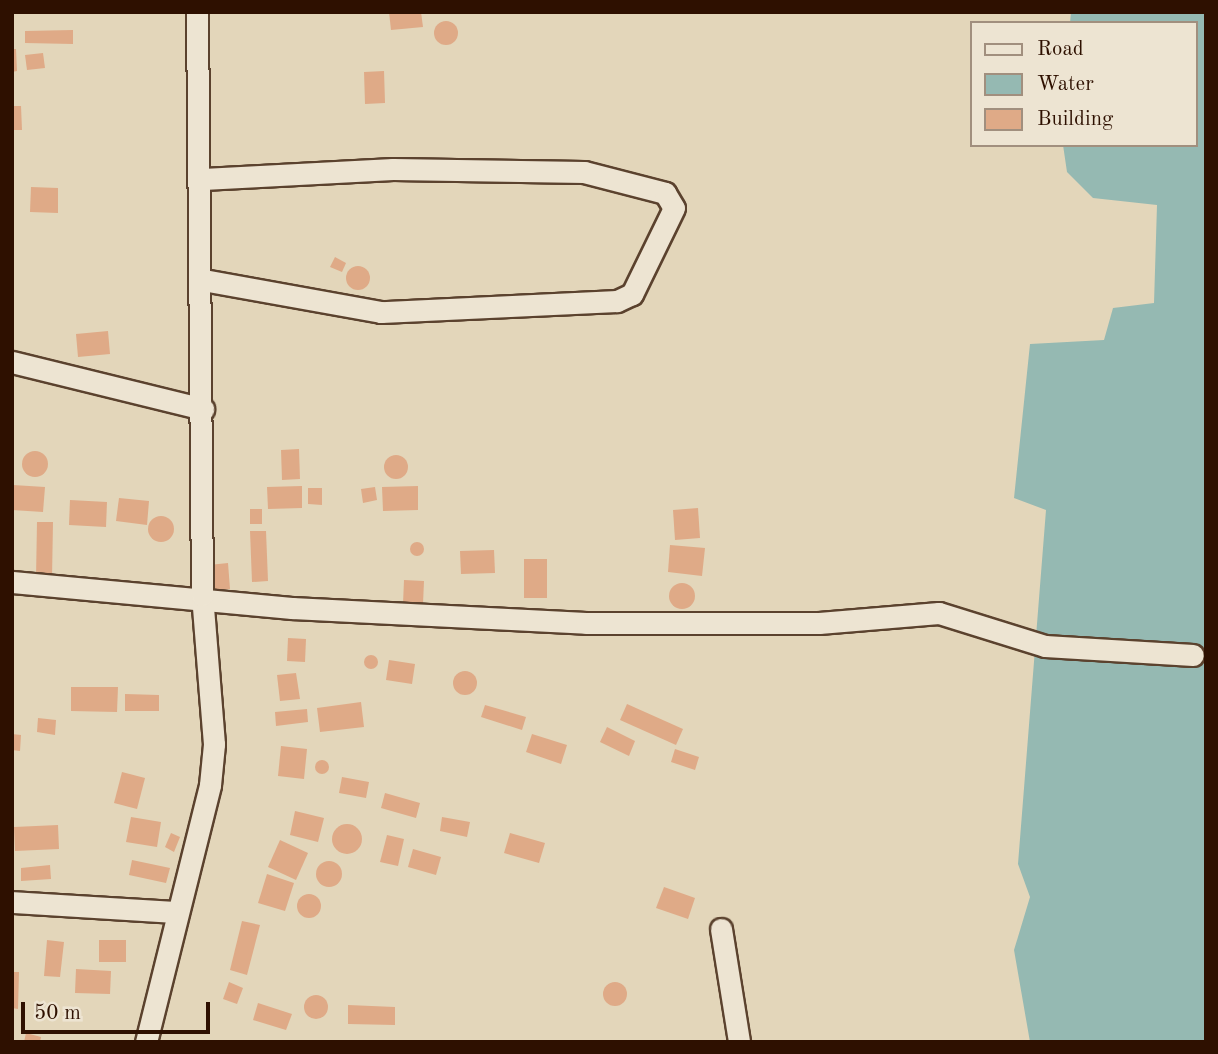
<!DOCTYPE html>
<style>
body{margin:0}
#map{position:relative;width:1218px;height:1054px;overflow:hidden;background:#e3d6ba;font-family:"Old Standard TT",serif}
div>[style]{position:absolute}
.water>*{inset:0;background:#95b9b2}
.building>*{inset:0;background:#dfaa87}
.round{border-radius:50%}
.roads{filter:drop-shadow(2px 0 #5b422e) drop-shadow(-2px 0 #5b422e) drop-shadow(0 2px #5b422e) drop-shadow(0 -2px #5b422e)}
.street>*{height:21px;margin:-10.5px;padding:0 10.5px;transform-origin:10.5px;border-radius:10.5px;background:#ede4d2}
span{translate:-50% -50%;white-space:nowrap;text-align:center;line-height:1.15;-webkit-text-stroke:5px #ede4d2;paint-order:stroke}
.frame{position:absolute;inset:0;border:14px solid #2e1000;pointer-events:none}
.legend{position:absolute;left:970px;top:21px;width:228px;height:126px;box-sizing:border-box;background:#ede4d2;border:2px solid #a18f7e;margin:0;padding:9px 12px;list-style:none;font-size:21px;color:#2e1000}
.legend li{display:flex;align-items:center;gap:14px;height:35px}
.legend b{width:35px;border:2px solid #a18f7e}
.scale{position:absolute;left:21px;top:1002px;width:189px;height:32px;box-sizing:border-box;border:4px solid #2e1000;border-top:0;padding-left:9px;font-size:21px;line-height:24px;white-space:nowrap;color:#2e1000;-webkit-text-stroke:5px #ede4d2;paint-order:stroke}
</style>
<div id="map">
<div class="water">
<div style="clip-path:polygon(1071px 12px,1206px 12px,1206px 1042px,1030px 1042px,1014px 950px,1030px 897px,1018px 864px,1046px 510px,1014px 498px,1030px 344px,1104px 340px,1113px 308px,1154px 303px,1157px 205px,1093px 198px,1067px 172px,1063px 145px,1195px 145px,1195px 23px,1070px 23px)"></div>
</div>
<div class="building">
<div style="clip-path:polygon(389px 12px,421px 12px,423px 27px,391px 30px)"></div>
<div class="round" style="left:434px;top:21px;width:24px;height:24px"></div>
<div style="clip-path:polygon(73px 30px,73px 44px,25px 43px,25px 31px)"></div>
<div style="clip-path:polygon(12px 49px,16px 49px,17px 71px,12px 72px)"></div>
<div style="clip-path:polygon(43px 53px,45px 68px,27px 70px,25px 55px)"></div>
<div style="clip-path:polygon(384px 71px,385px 103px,365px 104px,364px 72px)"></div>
<div style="clip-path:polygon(12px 106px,21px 106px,22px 130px,12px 130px)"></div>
<div style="clip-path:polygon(31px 187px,58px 188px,58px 213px,30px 212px)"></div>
<div style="clip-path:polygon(335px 257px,346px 263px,342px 272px,330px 267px)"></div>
<div class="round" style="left:346px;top:266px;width:24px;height:24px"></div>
<div style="clip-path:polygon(108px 331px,110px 354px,78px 357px,76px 334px)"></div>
<div style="clip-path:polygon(299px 449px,300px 479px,282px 480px,281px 450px)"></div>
<div class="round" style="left:22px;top:451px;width:26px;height:26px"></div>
<div class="round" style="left:384px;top:455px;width:24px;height:24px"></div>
<div style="clip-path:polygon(13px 485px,45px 487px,43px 512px,12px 510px)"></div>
<div style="clip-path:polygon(302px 486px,302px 508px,268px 509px,267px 487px)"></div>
<div style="clip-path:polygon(418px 486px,418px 510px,383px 511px,382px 487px)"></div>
<div style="clip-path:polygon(375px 487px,377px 500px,363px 503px,361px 489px)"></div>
<div style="clip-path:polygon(308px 488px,322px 488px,322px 505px,308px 504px)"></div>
<div style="clip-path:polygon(119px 498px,149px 501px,147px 525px,116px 521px)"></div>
<div style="clip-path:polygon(70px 500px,107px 502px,106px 527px,69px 525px)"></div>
<div style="clip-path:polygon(698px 508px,700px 538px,675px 540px,673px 510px)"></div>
<div style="clip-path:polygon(250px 509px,262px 509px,262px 524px,250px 524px)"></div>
<div class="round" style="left:148px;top:516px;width:26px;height:26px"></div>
<div style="clip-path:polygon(37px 522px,53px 522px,52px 578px,36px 578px)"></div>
<div style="clip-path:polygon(250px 531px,266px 531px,268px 581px,252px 582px)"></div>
<div class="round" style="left:410px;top:542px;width:14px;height:14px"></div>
<div style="clip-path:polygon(670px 545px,705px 548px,702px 576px,668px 572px)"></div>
<div style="clip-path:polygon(494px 550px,495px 573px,461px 574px,460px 551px)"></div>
<div style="clip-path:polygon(524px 559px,547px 559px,547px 598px,524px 598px)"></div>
<div style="clip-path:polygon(228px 563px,230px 589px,212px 591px,209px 565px)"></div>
<div style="clip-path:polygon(404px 580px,424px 581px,423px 604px,403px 604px)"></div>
<div class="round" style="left:669px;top:583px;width:26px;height:26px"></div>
<div style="clip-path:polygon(288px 638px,306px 639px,305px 662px,287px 661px)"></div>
<div class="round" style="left:364px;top:655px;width:14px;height:14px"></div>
<div style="clip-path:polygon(389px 660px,415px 664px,412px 684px,386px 680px)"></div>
<div class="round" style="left:453px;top:671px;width:24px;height:24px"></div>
<div style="clip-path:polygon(296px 673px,300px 699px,280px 701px,277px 675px)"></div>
<div style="clip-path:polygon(71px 687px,118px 687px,117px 712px,71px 711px)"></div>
<div style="clip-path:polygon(125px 694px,159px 695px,159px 711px,125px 711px)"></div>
<div style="clip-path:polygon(361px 702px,364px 727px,320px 732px,317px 708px)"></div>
<div style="clip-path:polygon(627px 704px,683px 729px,676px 745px,620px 720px)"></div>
<div style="clip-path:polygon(485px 705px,526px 717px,522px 730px,481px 717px)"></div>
<div style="clip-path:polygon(307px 709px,308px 722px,276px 726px,275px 712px)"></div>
<div style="clip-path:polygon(38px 718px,56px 720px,55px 735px,37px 732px)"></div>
<div style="clip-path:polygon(607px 727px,635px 741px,629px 756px,600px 742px)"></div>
<div style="clip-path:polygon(12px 734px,21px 735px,20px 751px,12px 750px)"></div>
<div style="clip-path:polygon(532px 734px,567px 745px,561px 764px,526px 752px)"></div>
<div style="clip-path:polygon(281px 746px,307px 749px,304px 779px,278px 776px)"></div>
<div style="clip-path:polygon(675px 749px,699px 757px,695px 770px,671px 762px)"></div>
<div class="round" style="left:315px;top:760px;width:14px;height:14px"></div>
<div style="clip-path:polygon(122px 772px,145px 778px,137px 809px,114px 803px)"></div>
<div style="clip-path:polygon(342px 777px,369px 782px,366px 798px,339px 793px)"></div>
<div style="clip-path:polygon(385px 793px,420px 803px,416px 818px,381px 808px)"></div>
<div style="clip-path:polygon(295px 811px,324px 818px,318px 842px,290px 835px)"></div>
<div style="clip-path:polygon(131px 817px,161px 822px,157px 847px,126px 842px)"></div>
<div style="clip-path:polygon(442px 817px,470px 822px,467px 837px,440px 831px)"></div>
<div class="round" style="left:332px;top:824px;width:30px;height:30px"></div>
<div style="clip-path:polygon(58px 825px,59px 849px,15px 851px,14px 827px)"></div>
<div style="clip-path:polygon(171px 833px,180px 837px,174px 852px,165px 847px)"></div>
<div style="clip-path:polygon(510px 833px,545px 843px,539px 863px,504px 853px)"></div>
<div style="clip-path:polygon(387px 835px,404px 839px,398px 866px,380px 862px)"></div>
<div style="clip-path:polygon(280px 840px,308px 853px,296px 880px,268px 867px)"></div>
<div style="clip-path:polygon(413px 849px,441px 857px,436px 875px,408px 867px)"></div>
<div style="clip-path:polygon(132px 860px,170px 868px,166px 883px,129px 875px)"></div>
<div class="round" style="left:316px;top:861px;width:26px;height:26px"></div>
<div style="clip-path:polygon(50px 865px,51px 879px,21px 881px,21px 868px)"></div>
<div style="clip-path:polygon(267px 874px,294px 883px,285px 911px,258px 903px)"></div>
<div style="clip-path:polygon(664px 887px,695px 898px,688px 919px,656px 908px)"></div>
<div class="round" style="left:297px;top:894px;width:24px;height:24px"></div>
<div style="clip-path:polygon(242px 921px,260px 925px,247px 975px,230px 970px)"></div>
<div style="clip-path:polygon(47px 940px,64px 942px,60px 977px,44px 976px)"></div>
<div style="clip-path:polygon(99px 940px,126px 940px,126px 962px,99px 962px)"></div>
<div style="clip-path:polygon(76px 969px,111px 971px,110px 994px,75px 993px)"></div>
<div style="clip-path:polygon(12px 972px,19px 972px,18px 1009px,12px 1008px)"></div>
<div style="clip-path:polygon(229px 982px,243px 988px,237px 1004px,223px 999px)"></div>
<div class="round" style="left:603px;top:982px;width:24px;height:24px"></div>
<div class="round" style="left:304px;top:995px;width:24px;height:24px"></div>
<div style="clip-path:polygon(258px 1003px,292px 1014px,286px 1030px,253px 1020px)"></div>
<div style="clip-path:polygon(348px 1005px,395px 1007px,395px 1025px,348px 1024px)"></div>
<div style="clip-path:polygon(26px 1033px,41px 1037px,40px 1042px,24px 1042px)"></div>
</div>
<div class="roads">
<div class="street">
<div style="left:203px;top:179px;width:190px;rotate:-3deg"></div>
<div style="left:393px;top:169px;width:191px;rotate:0.9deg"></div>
<div style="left:584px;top:172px;width:84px;rotate:14.5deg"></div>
<div style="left:665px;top:193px;width:17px;rotate:59deg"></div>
<div style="left:674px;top:208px;width:96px;rotate:116deg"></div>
<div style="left:632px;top:294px;width:17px;rotate:155deg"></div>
<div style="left:617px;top:301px;width:236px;rotate:177.3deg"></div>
<div style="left:381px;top:312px;width:180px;rotate:-169.8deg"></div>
<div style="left:12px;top:362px;width:197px;rotate:13.8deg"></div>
<div style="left:12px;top:582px;width:281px;rotate:5.3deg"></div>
<div style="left:292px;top:608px;width:294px;rotate:2.9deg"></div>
<div style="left:586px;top:623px;width:233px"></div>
<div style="left:819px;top:623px;width:120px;rotate:-4.8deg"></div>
<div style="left:939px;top:613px;width:111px;rotate:17.3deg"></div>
<div style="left:1045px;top:646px;width:148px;rotate:3.5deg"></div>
<div style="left:12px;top:902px;width:165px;rotate:3.5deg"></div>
<div style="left:721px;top:929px;width:114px;rotate:80.9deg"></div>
<div style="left:146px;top:1042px;width:265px;rotate:-76deg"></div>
<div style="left:210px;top:785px;width:41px;rotate:-84.4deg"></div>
<div style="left:214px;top:744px;width:149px;rotate:-94.6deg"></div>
<div style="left:202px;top:595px;width:583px;rotate:-90.49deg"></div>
</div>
</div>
<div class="frame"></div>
<ul class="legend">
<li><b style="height:9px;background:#ede4d2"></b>Road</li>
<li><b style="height:19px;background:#95b9b2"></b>Water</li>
<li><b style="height:19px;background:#dfaa87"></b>Building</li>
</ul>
<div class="scale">50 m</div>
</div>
